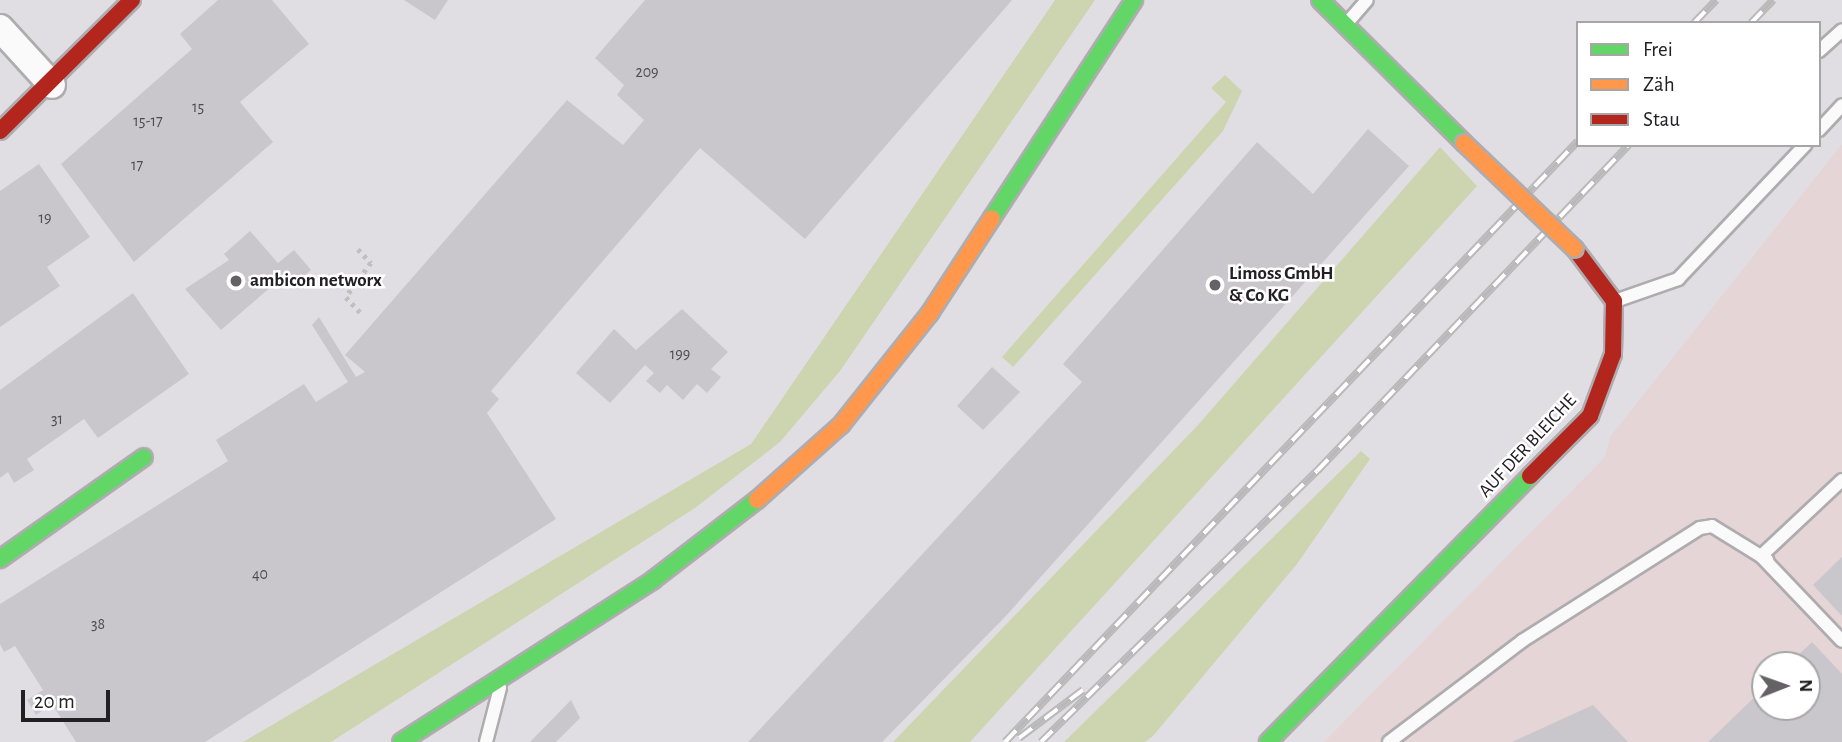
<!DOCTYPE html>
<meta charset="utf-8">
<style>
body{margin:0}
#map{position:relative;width:1842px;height:742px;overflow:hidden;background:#e1dee3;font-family:"Alegreya Sans",sans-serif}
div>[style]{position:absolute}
.commercial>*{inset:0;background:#e5d5d6}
.green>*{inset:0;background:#ccd5b0}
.building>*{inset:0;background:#c9c7cb}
.path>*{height:4.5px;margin-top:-2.25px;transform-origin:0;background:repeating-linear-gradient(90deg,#bfbfc0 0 3.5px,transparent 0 8.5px)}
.roads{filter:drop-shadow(2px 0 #aeacaf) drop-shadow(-2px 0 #aeacaf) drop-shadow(0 2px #aeacaf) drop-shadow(0 -2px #aeacaf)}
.lane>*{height:12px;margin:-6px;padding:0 6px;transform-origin:6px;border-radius:6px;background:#fafafb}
.street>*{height:26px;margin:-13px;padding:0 13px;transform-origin:13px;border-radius:13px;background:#fafafb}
.fast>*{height:16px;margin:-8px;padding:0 8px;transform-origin:8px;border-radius:8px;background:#63d668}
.slow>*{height:16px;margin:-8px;padding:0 8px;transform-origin:8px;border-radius:8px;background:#ff974d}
.jam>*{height:16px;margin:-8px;padding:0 8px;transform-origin:8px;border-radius:8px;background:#b3261e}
.rail>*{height:8px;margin-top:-4px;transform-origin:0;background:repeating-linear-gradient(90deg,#fff 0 16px,#bab9ba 0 32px);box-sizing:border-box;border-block:2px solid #bab9ba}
.bridges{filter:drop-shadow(2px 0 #aeacaf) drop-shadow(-2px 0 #aeacaf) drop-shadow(0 2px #aeacaf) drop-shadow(0 -2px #aeacaf)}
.slow-bridge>*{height:16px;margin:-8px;padding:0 8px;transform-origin:8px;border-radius:8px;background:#ff974d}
.dots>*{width:19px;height:19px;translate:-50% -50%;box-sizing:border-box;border:4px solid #fff;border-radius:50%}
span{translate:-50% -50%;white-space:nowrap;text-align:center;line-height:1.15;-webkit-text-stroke:5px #fff;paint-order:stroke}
.number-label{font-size:16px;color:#4e4c4f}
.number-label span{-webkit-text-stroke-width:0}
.poi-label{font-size:19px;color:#222023;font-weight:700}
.left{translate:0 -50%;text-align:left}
.street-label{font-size:19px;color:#222023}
.legend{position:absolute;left:1576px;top:21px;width:245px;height:126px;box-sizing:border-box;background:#fff;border:2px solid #a7a6a7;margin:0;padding:9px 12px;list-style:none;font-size:21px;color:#222023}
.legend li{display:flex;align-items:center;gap:14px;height:35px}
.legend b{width:35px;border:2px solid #a7a6a7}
.north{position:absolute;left:1751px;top:651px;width:70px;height:70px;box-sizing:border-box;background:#fff;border:2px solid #a7a6a7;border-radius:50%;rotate:89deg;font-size:19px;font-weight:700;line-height:28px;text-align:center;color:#222023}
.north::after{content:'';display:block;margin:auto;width:24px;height:32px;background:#656266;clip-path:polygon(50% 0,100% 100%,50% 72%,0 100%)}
.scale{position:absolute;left:21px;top:690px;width:89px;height:32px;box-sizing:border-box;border:4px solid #222023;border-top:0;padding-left:9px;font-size:21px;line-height:24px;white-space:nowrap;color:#222023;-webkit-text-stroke:5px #fff;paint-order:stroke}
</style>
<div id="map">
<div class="commercial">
<div style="clip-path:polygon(evenodd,1842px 144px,1842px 742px,1324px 742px,1605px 457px,1610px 437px,1842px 144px,1765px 665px,1807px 665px,1807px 707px,1765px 707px,1765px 665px)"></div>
</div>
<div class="green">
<div style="clip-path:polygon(1055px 0,1095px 0,840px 371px,780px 442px,695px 508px,331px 742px,243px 742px,751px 444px)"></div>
<div style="clip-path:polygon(1225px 75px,1242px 91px,1223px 131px,1013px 367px,1002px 357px,1226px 102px,1211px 88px)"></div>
<div style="clip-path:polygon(1440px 147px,1477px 186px,970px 742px,893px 742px,1198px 425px)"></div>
<div style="clip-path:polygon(1361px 451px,1370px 459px,1297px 564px,1153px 736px,1145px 742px,1064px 742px)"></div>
</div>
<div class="building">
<div style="clip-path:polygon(218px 0,272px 0,309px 44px,240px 102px,273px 142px,134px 262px,61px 164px,192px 49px,180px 34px)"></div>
<div style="clip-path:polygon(404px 0,448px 0,435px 20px)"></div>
<div style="clip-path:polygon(645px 0,1012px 0,805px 239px,700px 148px,491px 391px,499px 399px,487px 413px,556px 519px,205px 742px,76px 742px,52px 704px,36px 715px,27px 700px,43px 690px,15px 646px,4px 652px,0 644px,0 604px,228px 461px,216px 440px,304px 384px,316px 402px,348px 382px,312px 325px,319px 317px,356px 377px,365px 372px,345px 355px,567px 100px,623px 145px,644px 120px,617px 95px,624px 85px,595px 58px)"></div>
<div style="clip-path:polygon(1368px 129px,1409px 166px,1004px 618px,882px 742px,748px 742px,1082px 382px,1063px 364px,1257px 142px,1313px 194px)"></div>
<div style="clip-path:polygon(39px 164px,90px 237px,47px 267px,60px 286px,0 327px,0 191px)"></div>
<div style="clip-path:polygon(250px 231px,278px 263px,294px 250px,311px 270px,295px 284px,287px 273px,221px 330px,185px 289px,229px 260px,224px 254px)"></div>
<div style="clip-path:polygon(133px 293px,189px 374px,98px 438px,84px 419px,27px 459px,34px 470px,14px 483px,8px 472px,0 478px,0 390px)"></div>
<div style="clip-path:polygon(682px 309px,728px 352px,711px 369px,721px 377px,707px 393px,697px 384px,683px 400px,667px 385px,660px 393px,646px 381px,654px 373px,645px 365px,610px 403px,576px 373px,614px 329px,636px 350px)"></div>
<div style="clip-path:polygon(992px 367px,1020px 392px,983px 430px,957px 406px)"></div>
<div style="clip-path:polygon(1842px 557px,1842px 616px,1813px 585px)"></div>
<div style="clip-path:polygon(1812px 642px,1842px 674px,1842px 742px,1708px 742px,1765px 687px,1765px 707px,1807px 707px,1807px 665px,1788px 665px)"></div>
<div style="clip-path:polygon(571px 700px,580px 718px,556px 742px,530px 742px)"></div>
<div style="clip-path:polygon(1593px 705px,1628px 742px,1512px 742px)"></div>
</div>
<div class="path">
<div style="left:358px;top:249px;width:19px;rotate:47deg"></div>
<div style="left:371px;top:263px;width:42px;rotate:126.3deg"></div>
<div style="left:346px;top:297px;width:22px;rotate:47deg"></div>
</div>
<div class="roads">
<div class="lane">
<div style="left:1347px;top:23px;width:30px;rotate:-49deg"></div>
<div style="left:1819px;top:51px;width:31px;rotate:-42deg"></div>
<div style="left:1819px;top:130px;width:34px;rotate:-47deg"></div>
<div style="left:1615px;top:301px;width:67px;rotate:-19.2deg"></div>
<div style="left:1678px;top:279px;width:185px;rotate:-46.5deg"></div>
<div style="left:1842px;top:480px;width:111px;rotate:136.8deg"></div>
<div style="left:1761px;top:556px;width:117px;rotate:46.4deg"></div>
<div style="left:486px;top:742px;width:56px;rotate:-75.5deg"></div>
<div style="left:1389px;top:742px;width:167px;rotate:-37.2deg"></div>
<div style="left:1522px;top:641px;width:211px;rotate:-32.4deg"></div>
<div style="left:1700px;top:528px;width:12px;rotate:-9deg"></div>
<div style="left:1712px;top:526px;width:65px;rotate:31.7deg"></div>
</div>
<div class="street">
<div style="left:0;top:28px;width:77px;rotate:47.6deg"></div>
</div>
<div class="fast">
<div style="left:1320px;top:0;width:203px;rotate:44.8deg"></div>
<div style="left:992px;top:218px;width:260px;rotate:-56.9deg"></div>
<div style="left:0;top:559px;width:176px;rotate:-35.3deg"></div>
<div style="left:401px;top:742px;width:300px;rotate:-32.7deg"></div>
<div style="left:653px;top:580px;width:131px;rotate:-37.6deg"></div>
<div style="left:1268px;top:742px;width:373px;rotate:-45.4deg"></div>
</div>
<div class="slow">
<div style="left:757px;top:500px;width:113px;rotate:-41.8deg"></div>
<div style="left:841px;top:425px;width:143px;rotate:-51.5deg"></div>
<div style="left:930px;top:313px;width:113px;rotate:-56.9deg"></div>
</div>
<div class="jam">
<div style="left:0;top:131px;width:186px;rotate:-44.8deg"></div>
<div style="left:1530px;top:476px;width:85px;rotate:-45deg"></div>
<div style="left:1590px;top:416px;width:66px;rotate:-69.6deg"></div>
<div style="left:1613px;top:354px;width:53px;rotate:-88.9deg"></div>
<div style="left:1614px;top:301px;width:65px;rotate:-126.9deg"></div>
</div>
</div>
<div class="rail">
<div style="left:1694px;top:23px;width:32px;rotate:-46deg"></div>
<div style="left:1751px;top:23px;width:32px;rotate:-46deg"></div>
<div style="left:1019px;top:738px;width:80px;rotate:-36.9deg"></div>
<div style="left:1005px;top:742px;width:830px;rotate:-46.37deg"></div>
<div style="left:1041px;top:742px;width:387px;rotate:-44.5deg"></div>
<div style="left:1317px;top:471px;width:451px;rotate:-46.3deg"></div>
</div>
<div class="bridges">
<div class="slow-bridge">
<div style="left:1464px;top:143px;width:153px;rotate:43.7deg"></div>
</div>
</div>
<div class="dots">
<div style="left:236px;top:281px;background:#656266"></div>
<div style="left:1215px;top:285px;background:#656266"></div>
</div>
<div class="number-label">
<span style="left:647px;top:72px">209</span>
<span style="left:198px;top:107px">15</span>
<span style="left:148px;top:121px">15-17</span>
<span style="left:137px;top:165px">17</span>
<span style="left:45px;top:218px">19</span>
<span style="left:680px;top:354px">199</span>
<span style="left:57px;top:419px">31</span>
<span style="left:260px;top:574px">40</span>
<span style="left:98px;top:624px">38</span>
</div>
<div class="poi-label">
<span class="left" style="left:1229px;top:285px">Limoss GmbH<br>&amp; Co KG</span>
<span class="left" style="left:250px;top:281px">ambicon networx</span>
</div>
<div class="street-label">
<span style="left:1528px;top:446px;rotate:-47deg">AUF DER BLEICHE</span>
</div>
<ul class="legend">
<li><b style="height:9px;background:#63d668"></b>Frei</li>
<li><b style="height:9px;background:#ff974d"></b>Zäh</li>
<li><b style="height:9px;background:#b3261e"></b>Stau</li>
</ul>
<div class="north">N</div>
<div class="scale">20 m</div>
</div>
